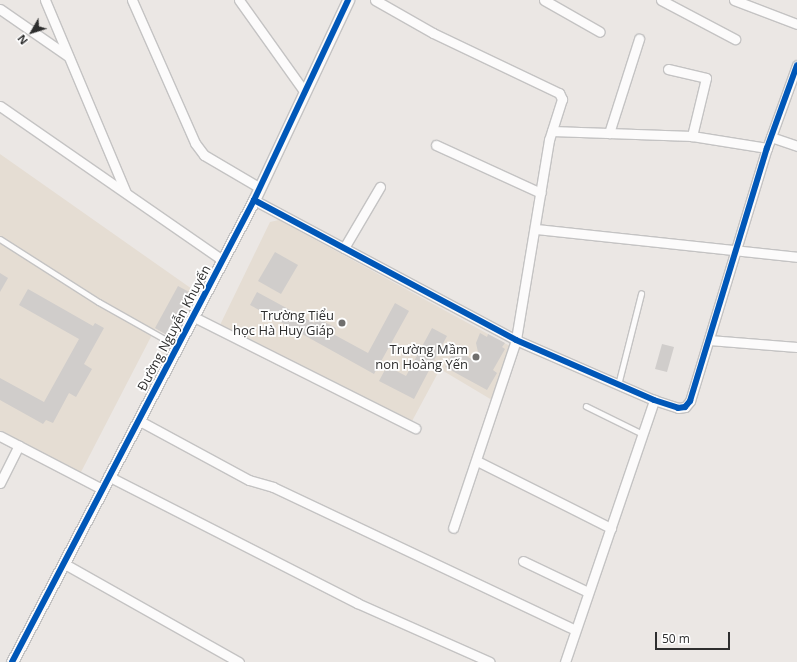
<!DOCTYPE html>
<meta charset="utf-8">
<style>
body{margin:0}
#map{position:relative;width:797px;height:662px;overflow:hidden;background:#ebe7e4;font-family:"Open Sans",sans-serif}
div>[style]{position:absolute}
.education>*{inset:0;background:#e5ddd3}
.building>*{inset:0;background:#d0cdcb}
.roads{filter:drop-shadow(1px 0 #c4c3c3) drop-shadow(-1px 0 #c4c3c3) drop-shadow(0 1px #c4c3c3) drop-shadow(0 -1px #c4c3c3)}
.service>*{height:4.5px;margin:-2.25px;padding:0 2.25px;transform-origin:2.25px;border-radius:2.25px;background:#fcfbfb}
.minor>*{height:9px;margin:-4.5px;padding:0 4.5px;transform-origin:4.5px;border-radius:4.5px;background:#fcfbfb}
.tertiary>*{height:11px;margin:-5.5px;padding:0 5.5px;transform-origin:5.5px;border-radius:5.5px;background:#fcfbfb}
.cycleway>*{height:6px;margin:-3px;padding:0 3px;transform-origin:3px;border-radius:3px;background:#0057b8}
.dots>*{width:11px;height:11px;translate:-50% -50%;box-sizing:border-box;border:2px solid #fff;border-radius:50%}
span{translate:-50% -50%;white-space:nowrap;text-align:center;line-height:1.15;-webkit-text-stroke:3.5px #fff;paint-order:stroke}
.poi-label{font-size:13px;color:#2e2e2e}
.right{translate:-100% -50%;text-align:right}
.street-label{font-size:13px;color:#2e2e2e}
.north{position:absolute;left:12px;top:12px;width:40px;height:40px;-webkit-text-stroke:3px #fff;paint-order:stroke;rotate:231deg;font-size:11px;font-weight:700;line-height:16px;text-align:center;color:#2e2e2e}
.north::after{content:'';display:block;margin:auto;width:14px;height:18px;background:#2e2e2e;clip-path:polygon(50% 0,100% 100%,50% 72%,0 100%)}
.scale{position:absolute;left:655px;top:632px;width:75px;height:18px;box-sizing:border-box;border:2px solid #2e2e2e;border-top:0;padding-left:5px;font-size:12px;line-height:14px;white-space:nowrap;color:#2e2e2e;-webkit-text-stroke:3px #fff;paint-order:stroke}
</style>
<div id="map">
<div class="education">
<div style="clip-path:polygon(0 154px,192px 289px,167px 335px,155px 329px,80px 474px,0 432px)"></div>
<div style="clip-path:polygon(279px 220px,510px 346px,492px 400px,440px 369px,411px 423px,220px 325px,270px 222px)"></div>
</div>
<div class="building">
<div style="clip-path:polygon(275px 252px,298px 265px,281px 294px,258px 281px)"></div>
<div style="clip-path:polygon(0 273px,8px 278px,0 292px)"></div>
<div style="clip-path:polygon(178px 286px,191px 293px,167px 335px,155px 328px)"></div>
<div style="clip-path:polygon(28px 289px,93px 326px,95px 323px,104px 328px,84px 364px,92px 369px,76px 397px,69px 393px,53px 423px,46px 420px,43px 424px,0 400px,0 378px,44px 402px,79px 339px,19px 305px)"></div>
<div style="clip-path:polygon(257px 292px,314px 323px,317px 318px,336px 328px,333px 334px,368px 353px,395px 303px,409px 311px,374px 374px,250px 305px)"></div>
<div style="clip-path:polygon(432px 328px,447px 336px,414px 399px,379px 381px,387px 366px,406px 376px)"></div>
<div style="clip-path:polygon(480px 333px,487px 337px,488px 334px,505px 343px,502px 347px,505px 349px,493px 370px,497px 373px,487px 390px,445px 367px,455px 349px,473px 360px,478px 352px,476px 343px)"></div>
<div style="clip-path:polygon(662px 344px,674px 347px,667px 372px,655px 369px)"></div>
</div>
<div class="roads">
<div class="service">
<div style="left:0;top:239px;width:117px;rotate:32.5deg"></div>
<div style="left:99px;top:302px;width:90px;rotate:29.4deg"></div>
<div style="left:618px;top:385px;width:94px;rotate:-75.8deg"></div>
<div style="left:586px;top:406px;width:64px;rotate:26.2deg"></div>
</div>
<div class="minor">
<div style="left:45px;top:0;width:209px;rotate:67.2deg"></div>
<div style="left:132px;top:0;width:156px;rotate:66.2deg"></div>
<div style="left:195px;top:143px;width:15px;rotate:53deg"></div>
<div style="left:204px;top:155px;width:65px;rotate:30.5deg"></div>
<div style="left:239px;top:0;width:112px;rotate:54.5deg"></div>
<div style="left:375px;top:0;width:67px;rotate:29.6deg"></div>
<div style="left:433px;top:33px;width:140px;rotate:25.5deg"></div>
<div style="left:559px;top:93px;width:7px;rotate:63deg"></div>
<div style="left:562px;top:99px;width:43px;rotate:107.6deg"></div>
<div style="left:549px;top:140px;width:203px;rotate:99.4deg"></div>
<div style="left:516px;top:340px;width:198px;rotate:108.5deg"></div>
<div style="left:544px;top:0;width:64px;rotate:29.7deg"></div>
<div style="left:661px;top:0;width:84px;rotate:27.8deg"></div>
<div style="left:734px;top:0;width:67px;rotate:20.9deg"></div>
<div style="left:0;top:9px;width:83px;rotate:34.7deg"></div>
<div style="left:668px;top:69px;width:39px;rotate:13deg"></div>
<div style="left:706px;top:78px;width:60px;rotate:103.6deg"></div>
<div style="left:0;top:106px;width:270px;rotate:34.7deg"></div>
<div style="left:552px;top:131px;width:140px;rotate:2deg"></div>
<div style="left:692px;top:136px;width:76px;rotate:9.1deg"></div>
<div style="left:609px;top:133px;width:99px;rotate:-72.3deg"></div>
<div style="left:771px;top:137px;width:28px;rotate:19deg"></div>
<div style="left:436px;top:145px;width:115px;rotate:24.6deg"></div>
<div style="left:254px;top:200px;width:297px;rotate:28.1deg"></div>
<div style="left:516px;top:340px;width:150px;rotate:23.5deg"></div>
<div style="left:654px;top:400px;width:25px;rotate:18deg"></div>
<div style="left:678px;top:408px;width:7px;rotate:-8deg"></div>
<div style="left:685px;top:407px;width:8px;rotate:-50deg"></div>
<div style="left:690px;top:401px;width:264px;rotate:-73.1deg"></div>
<div style="left:767px;top:148px;width:88px;rotate:-70.1deg"></div>
<div style="left:536px;top:229px;width:262px;rotate:6.1deg"></div>
<div style="left:344px;top:248px;width:71px;rotate:-59.5deg"></div>
<div style="left:192px;top:316px;width:250px;rotate:26.7deg"></div>
<div style="left:709px;top:340px;width:88px;rotate:4.5deg"></div>
<div style="left:138px;top:420px;width:126px;rotate:28.4deg"></div>
<div style="left:249px;top:480px;width:25px;rotate:16deg"></div>
<div style="left:273px;top:487px;width:334px;rotate:25.3deg"></div>
<div style="left:0;top:436px;width:115px;rotate:27.5deg"></div>
<div style="left:477px;top:461px;width:150px;rotate:26.6deg"></div>
<div style="left:108px;top:476px;width:280px;rotate:27deg"></div>
<div style="left:357px;top:603px;width:145px;rotate:23.9deg"></div>
<div style="left:0;top:483px;width:42px;rotate:-63.4deg"></div>
<div style="left:523px;top:561px;width:72px;rotate:25.5deg"></div>
<div style="left:63px;top:563px;width:202px;rotate:29.4deg"></div>
<div style="left:565px;top:662px;width:277px;rotate:-71.2deg"></div>
</div>
<div class="tertiary">
<div style="left:12px;top:662px;width:522px;rotate:-62.35deg"></div>
<div style="left:254px;top:200px;width:221px;rotate:-64.8deg"></div>
</div>
</div>
<div class="cycleway">
<div style="left:254px;top:200px;width:297px;rotate:28.1deg"></div>
<div style="left:516px;top:340px;width:150px;rotate:23.5deg"></div>
<div style="left:654px;top:400px;width:25px;rotate:18deg"></div>
<div style="left:678px;top:408px;width:7px;rotate:-8deg"></div>
<div style="left:685px;top:407px;width:8px;rotate:-50deg"></div>
<div style="left:690px;top:401px;width:264px;rotate:-73.1deg"></div>
<div style="left:767px;top:148px;width:88px;rotate:-70.1deg"></div>
<div style="left:12px;top:662px;width:522px;rotate:-62.35deg"></div>
<div style="left:254px;top:200px;width:221px;rotate:-64.8deg"></div>
</div>
<div class="dots">
<div style="left:342px;top:323px;background:#706f6e"></div>
<div style="left:476px;top:357px;background:#706f6e"></div>
</div>
<div class="poi-label">
<span class="right" style="left:334px;top:323px">Trường Tiểu<br>học Hà Huy Giáp</span>
<span class="right" style="left:468px;top:357px">Trường Mầm<br>non Hoàng Yến</span>
</div>
<div class="street-label">
<span style="left:174px;top:328px;rotate:-62deg">Đường Nguyễn Khuyến</span>
</div>
<div class="north">N</div>
<div class="scale">50 m</div>
</div>
